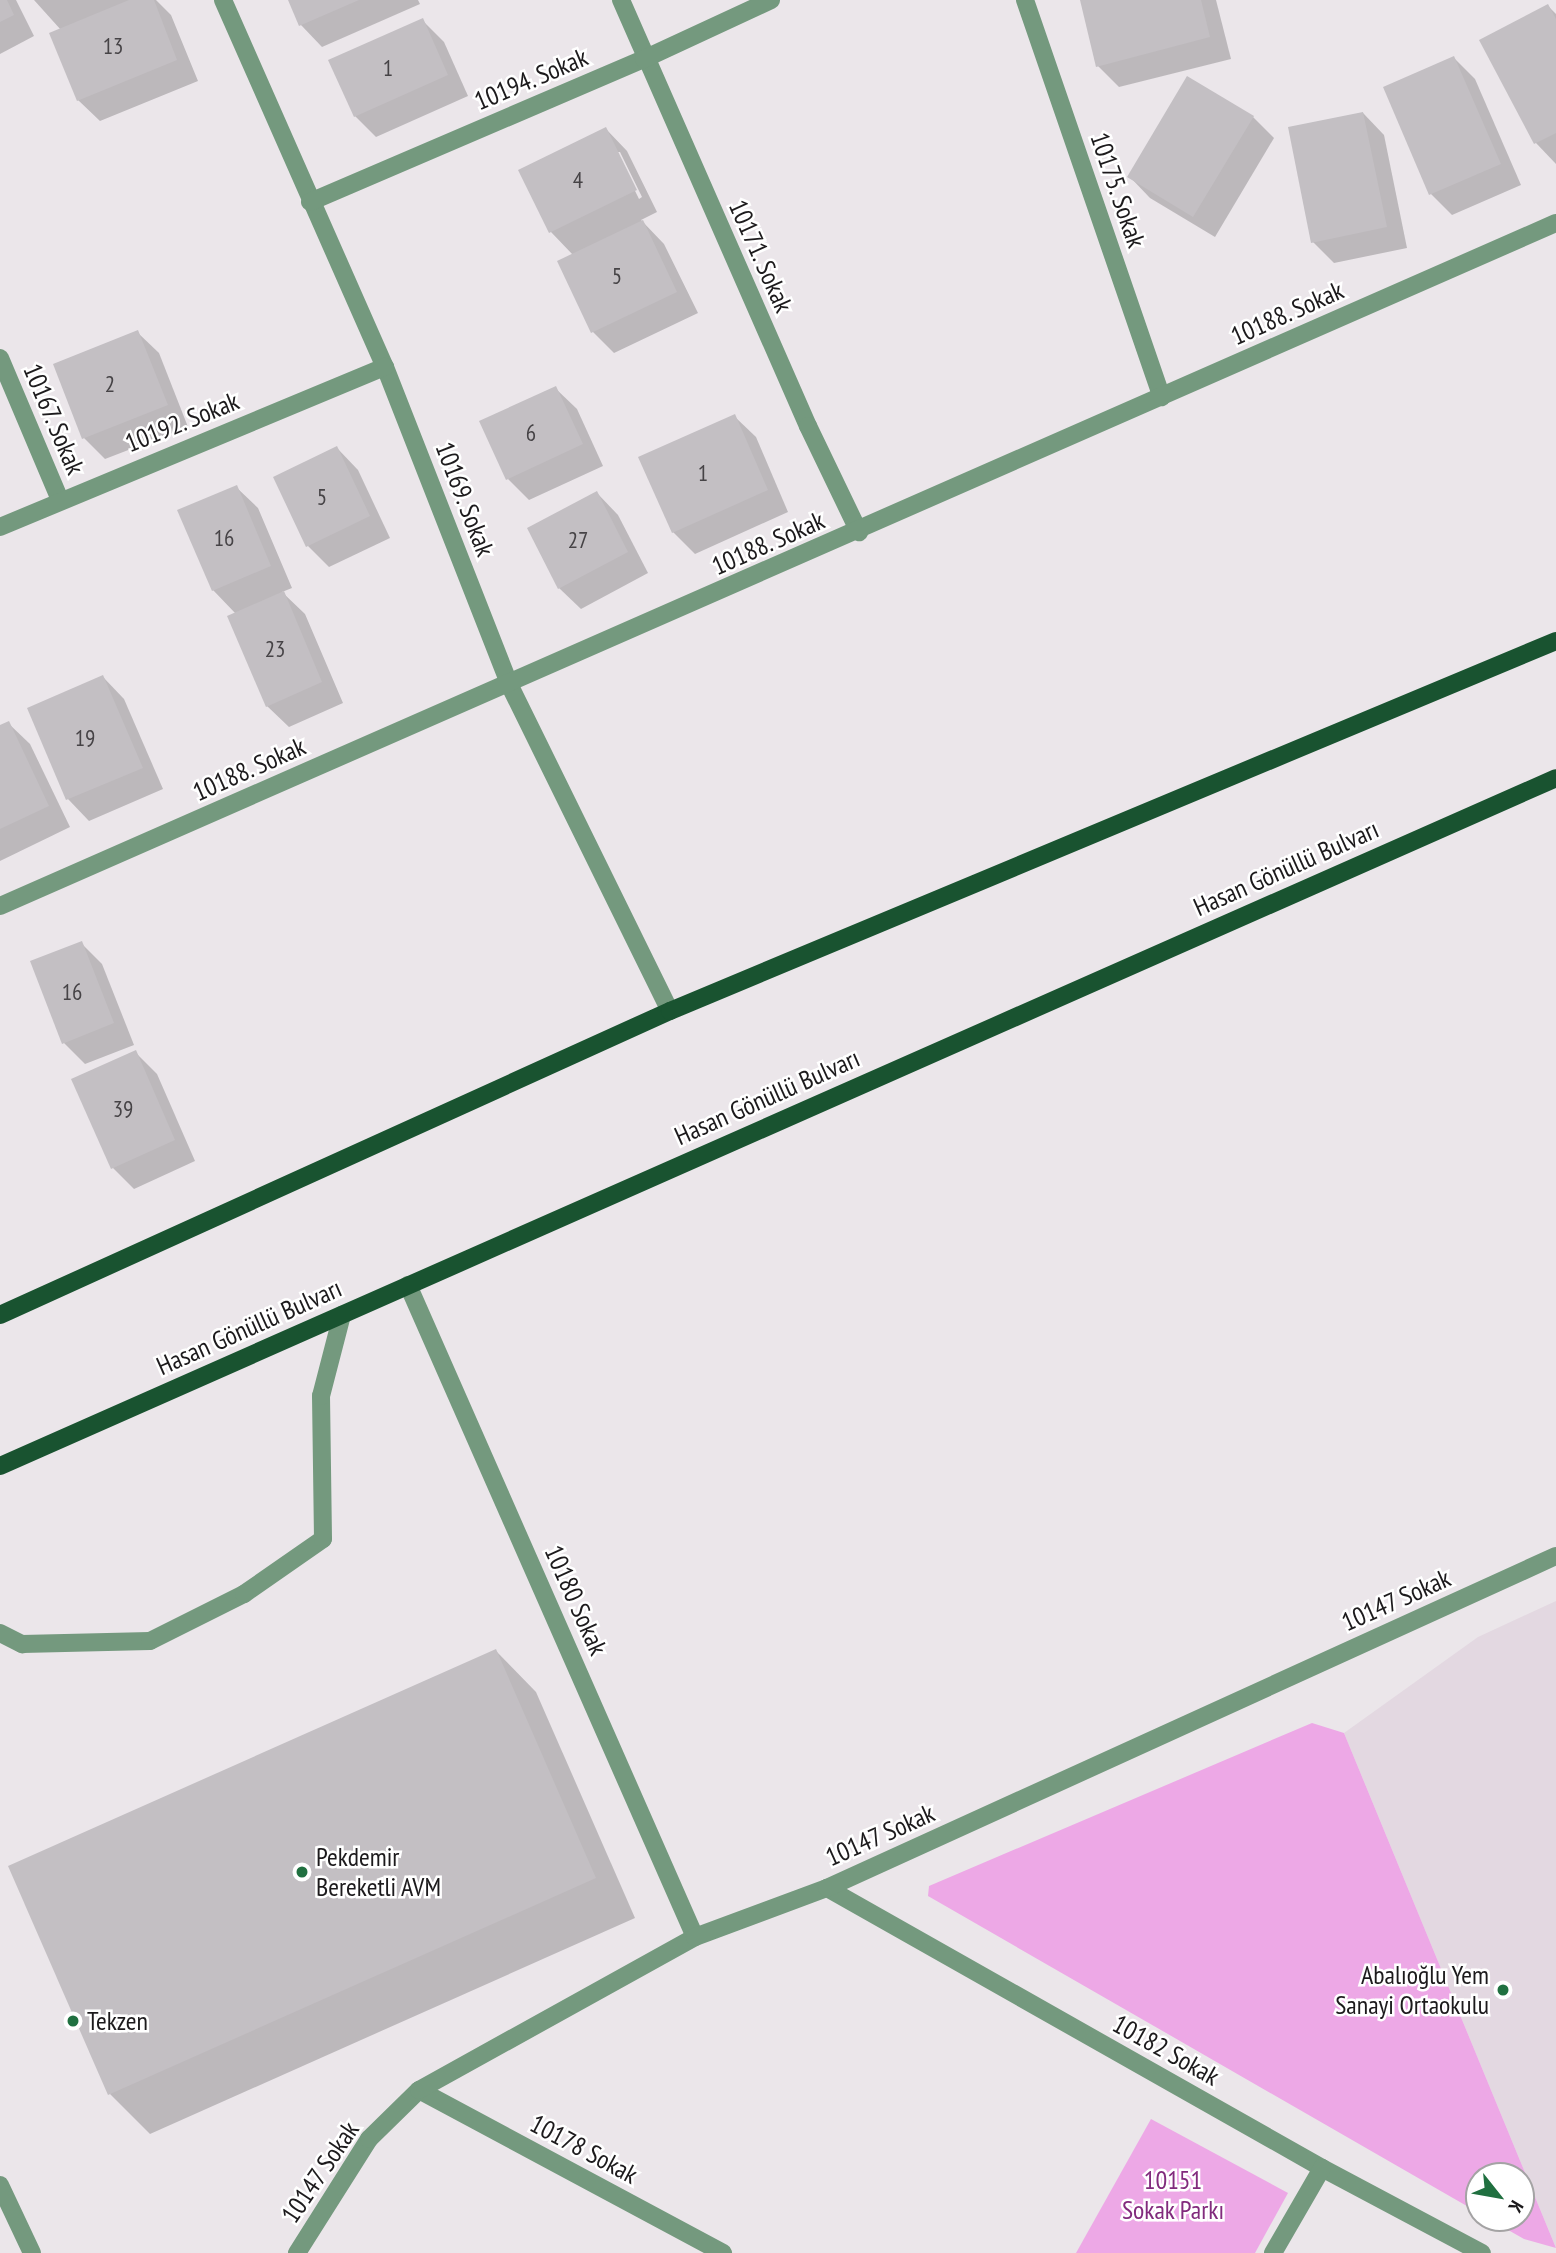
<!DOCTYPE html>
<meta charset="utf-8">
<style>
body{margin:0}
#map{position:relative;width:1556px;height:2253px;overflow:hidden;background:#ebe6ea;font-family:"PT Sans Narrow",sans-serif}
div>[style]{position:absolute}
.built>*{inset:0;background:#e3d8e1}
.green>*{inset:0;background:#eda8e6}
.shadow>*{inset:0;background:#0003}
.building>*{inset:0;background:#c3bfc3}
.minor>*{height:18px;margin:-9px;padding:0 9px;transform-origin:9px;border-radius:9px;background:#74997e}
.major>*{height:18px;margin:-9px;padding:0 9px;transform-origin:9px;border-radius:9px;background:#195330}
.dots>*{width:19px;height:19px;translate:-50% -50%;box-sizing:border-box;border:4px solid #fff;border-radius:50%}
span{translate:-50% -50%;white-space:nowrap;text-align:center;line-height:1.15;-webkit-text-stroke:5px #fff;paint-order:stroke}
.number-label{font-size:23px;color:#464346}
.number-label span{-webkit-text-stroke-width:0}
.street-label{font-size:26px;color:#1c1a1c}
.poi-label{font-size:26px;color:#1c1a1c}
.left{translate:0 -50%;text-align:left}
.right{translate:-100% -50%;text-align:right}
.park-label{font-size:26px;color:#822b7d}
.north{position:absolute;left:1465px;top:2162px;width:70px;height:70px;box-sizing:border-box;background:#fff;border:2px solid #a4a3a4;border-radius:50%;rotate:121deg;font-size:19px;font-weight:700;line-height:28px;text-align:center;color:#1c1a1c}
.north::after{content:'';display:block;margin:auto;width:24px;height:32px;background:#207040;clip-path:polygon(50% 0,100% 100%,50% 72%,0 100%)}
</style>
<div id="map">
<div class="built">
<div style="clip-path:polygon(1556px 1601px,1556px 2248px,1344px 1733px,1478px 1637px)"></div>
</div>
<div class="green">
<div style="clip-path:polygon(1312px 1723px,1344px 1733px,1556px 2248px,1524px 2239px,1487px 2218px,1521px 2218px,1521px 2176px,1479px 2176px,1479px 2213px,928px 1896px,929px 1886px)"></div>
<div style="clip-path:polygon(1151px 2119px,1288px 2193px,1255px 2253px,1076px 2253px)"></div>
</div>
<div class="shadow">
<div style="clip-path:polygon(0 0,16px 0,34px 36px,0 54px)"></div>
<div style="clip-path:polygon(34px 0,156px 0,171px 15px,198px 81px,100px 121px,78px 100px,61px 30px)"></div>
<div style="clip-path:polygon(290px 0,418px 0,420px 4px,322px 47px,301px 25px)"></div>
<div style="clip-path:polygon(1081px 0,1216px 0,1231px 59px,1119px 87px,1098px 66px)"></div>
<div style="clip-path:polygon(1548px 6px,1556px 14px,1556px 164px,1536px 143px,1481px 41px)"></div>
<div style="clip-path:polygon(422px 20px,444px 42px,468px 96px,376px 137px,355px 116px)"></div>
<div style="clip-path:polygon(1454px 58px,1475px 79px,1521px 185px,1452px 215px,1431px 194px)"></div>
<div style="clip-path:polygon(1363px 113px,1384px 135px,1407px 248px,1334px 263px,1313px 242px)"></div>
<div style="clip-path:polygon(1253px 117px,1274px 138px,1215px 237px,1150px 198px,1129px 176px)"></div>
<div style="clip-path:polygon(evenodd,606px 129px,627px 151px,657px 212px,641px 220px,664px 244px,698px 313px,614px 353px,593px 332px,573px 255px,551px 232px,521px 171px,606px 129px,616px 152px,620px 152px,642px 197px,639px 199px,616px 152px)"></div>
<div style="clip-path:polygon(137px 332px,159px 353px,188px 427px,105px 459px,84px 438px)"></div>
<div style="clip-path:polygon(555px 388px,577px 409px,603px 466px,529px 500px,508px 479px)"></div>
<div style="clip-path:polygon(734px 416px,756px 437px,788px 512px,695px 554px,673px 532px)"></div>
<div style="clip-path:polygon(337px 448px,358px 470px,390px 538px,329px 567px,308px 546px)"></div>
<div style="clip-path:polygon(236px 487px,258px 508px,292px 588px,282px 592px,305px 614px,343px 703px,289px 727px,267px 706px,236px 614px,213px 590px)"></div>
<div style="clip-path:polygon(597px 493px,618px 515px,648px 573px,581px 609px,559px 588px)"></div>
<div style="clip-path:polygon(103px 677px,124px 699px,163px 789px,89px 821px,68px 799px,29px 709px)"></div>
<div style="clip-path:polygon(8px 723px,30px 744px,70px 827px,0 861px,0 727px)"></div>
<div style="clip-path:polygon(81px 943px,102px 964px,134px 1045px,85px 1064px,64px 1043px)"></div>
<div style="clip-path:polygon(135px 1052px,157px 1074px,195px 1161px,134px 1189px,112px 1167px)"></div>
<div style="clip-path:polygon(496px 1651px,536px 1692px,635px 1918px,150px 2134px,110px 2094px)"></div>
</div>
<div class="building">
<div style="clip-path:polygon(0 0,7px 0,14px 15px,0 22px)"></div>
<div style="clip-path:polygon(129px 0,154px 0,177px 60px,77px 101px,49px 33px)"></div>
<div style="clip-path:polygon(288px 0,359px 0,299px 26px)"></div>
<div style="clip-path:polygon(1080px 0,1201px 0,1210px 37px,1096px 67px)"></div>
<div style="clip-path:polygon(1548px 4px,1556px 19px,1556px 133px,1534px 144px,1479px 40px)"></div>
<div style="clip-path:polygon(423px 18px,448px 75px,354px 117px,328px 60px)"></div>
<div style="clip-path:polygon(1454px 56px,1501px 164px,1429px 195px,1383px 87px)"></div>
<div style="clip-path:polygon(1187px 76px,1254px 116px,1193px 217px,1127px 177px)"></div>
<div style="clip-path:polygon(1363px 112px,1387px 227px,1311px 243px,1288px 127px)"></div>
<div style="clip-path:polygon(606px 127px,637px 190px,549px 233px,518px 170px)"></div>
<div style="clip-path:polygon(643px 220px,677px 292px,591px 333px,557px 261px)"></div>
<div style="clip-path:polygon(138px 330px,168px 405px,82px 439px,53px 364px)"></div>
<div style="clip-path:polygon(556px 386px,583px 444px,506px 480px,479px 421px)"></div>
<div style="clip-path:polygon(735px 414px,768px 490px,672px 533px,638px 457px)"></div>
<div style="clip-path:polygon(337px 446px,370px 516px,306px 547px,273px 477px)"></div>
<div style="clip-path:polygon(237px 485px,271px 566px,212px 591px,177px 510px)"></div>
<div style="clip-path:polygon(597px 491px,628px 552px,558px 589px,527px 528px)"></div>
<div style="clip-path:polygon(284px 591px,322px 682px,266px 707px,227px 616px)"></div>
<div style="clip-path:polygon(103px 675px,143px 768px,66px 800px,27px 708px)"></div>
<div style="clip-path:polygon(9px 721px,49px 806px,0 829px,0 725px)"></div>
<div style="clip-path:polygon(82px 941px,114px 1023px,62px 1044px,30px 961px)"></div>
<div style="clip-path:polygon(136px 1050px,175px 1140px,111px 1169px,71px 1079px)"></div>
<div style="clip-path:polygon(496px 1649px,596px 1878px,108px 2095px,8px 1866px)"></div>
</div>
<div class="minor">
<div style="left:223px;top:0;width:401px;rotate:66.2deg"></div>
<div style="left:385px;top:367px;width:340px;rotate:68.6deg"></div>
<div style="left:509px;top:684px;width:364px;rotate:63.8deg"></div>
<div style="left:621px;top:0;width:465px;rotate:66.3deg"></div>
<div style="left:808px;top:426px;width:118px;rotate:64.3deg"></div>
<div style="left:1025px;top:0;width:420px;rotate:71deg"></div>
<div style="left:310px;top:202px;width:363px;rotate:-23.2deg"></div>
<div style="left:644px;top:59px;width:140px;rotate:-24.9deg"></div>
<div style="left:0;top:358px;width:154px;rotate:67.1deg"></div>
<div style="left:0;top:527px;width:417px;rotate:-22.6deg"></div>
<div style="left:0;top:906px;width:1699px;rotate:-23.7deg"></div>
<div style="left:408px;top:1285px;width:712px;rotate:66.24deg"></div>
<div style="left:0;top:1633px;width:25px;rotate:27deg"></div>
<div style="left:22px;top:1644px;width:128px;rotate:-1.3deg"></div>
<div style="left:150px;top:1641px;width:105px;rotate:-26.6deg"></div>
<div style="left:244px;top:1594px;width:96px;rotate:-34.8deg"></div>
<div style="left:323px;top:1539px;width:143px;rotate:-90.8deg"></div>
<div style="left:321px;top:1396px;width:84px;rotate:-75.5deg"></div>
<div style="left:827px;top:1888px;width:569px;rotate:29.49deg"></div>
<div style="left:1322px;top:2168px;width:181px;rotate:28deg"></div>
<div style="left:419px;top:2090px;width:345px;rotate:28.2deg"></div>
<div style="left:0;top:2185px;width:75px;rotate:64.8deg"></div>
<div style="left:297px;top:2253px;width:135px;rotate:-57.7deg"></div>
<div style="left:369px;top:2139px;width:70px;rotate:-44.4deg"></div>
<div style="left:419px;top:2090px;width:316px;rotate:-29deg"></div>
<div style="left:695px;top:1937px;width:141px;rotate:-20.4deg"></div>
<div style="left:827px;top:1888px;width:801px;rotate:-24.49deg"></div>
<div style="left:1273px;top:2253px;width:98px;rotate:-60deg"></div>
</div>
<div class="major">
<div style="left:0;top:1315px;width:736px;rotate:-24.41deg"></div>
<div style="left:670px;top:1011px;width:960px;rotate:-22.67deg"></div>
<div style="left:0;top:1466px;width:1701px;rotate:-23.85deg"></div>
</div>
<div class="dots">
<div style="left:302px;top:1872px;background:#207040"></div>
<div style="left:1503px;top:1990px;background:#207040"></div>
<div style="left:73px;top:2021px;background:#207040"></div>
</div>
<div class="number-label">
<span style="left:113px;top:46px">13</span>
<span style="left:388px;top:68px">1</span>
<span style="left:578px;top:180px">4</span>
<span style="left:617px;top:276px">5</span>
<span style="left:110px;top:384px">2</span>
<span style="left:531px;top:433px">6</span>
<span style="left:703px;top:473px">1</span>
<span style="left:322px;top:497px">5</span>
<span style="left:224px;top:538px">16</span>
<span style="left:578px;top:540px">27</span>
<span style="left:275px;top:649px">23</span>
<span style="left:85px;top:738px">19</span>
<span style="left:72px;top:992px">16</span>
<span style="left:123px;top:1109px">39</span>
</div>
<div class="street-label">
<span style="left:531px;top:79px;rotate:-23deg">10194. Sokak</span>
<span style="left:1118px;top:190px;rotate:71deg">10175. Sokak</span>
<span style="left:761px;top:256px;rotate:66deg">10171. Sokak</span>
<span style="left:1287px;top:313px;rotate:-24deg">10188. Sokak</span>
<span style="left:54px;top:419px;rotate:67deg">10167. Sokak</span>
<span style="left:182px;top:422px;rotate:-22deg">10192. Sokak</span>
<span style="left:465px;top:499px;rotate:69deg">10169. Sokak</span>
<span style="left:768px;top:543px;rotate:-24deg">10188. Sokak</span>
<span style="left:249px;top:769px;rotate:-24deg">10188. Sokak</span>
<span style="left:1286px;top:868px;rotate:-24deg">Hasan Gönüllü Bulvarı</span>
<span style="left:767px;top:1097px;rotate:-24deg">Hasan Gönüllü Bulvarı</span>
<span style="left:249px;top:1327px;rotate:-24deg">Hasan Gönüllü Bulvarı</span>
<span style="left:576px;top:1600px;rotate:66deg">10180 Sokak</span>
<span style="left:1396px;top:1600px;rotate:-24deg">10147 Sokak</span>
<span style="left:880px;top:1835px;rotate:-24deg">10147 Sokak</span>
<span style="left:1166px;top:2050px;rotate:29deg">10182 Sokak</span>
<span style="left:584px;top:2149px;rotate:28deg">10178 Sokak</span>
<span style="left:320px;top:2172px;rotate:-56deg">10147 Sokak</span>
</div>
<div class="poi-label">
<span class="left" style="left:316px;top:1872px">Pekdemir<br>Bereketli AVM</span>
<span class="right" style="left:1489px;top:1990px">Abalıoğlu Yem<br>Sanayi Ortaokulu</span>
<span class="left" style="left:87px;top:2021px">Tekzen</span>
</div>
<div class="park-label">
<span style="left:1173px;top:2195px">10151<br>Sokak Parkı</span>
</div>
<div class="north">K</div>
</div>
